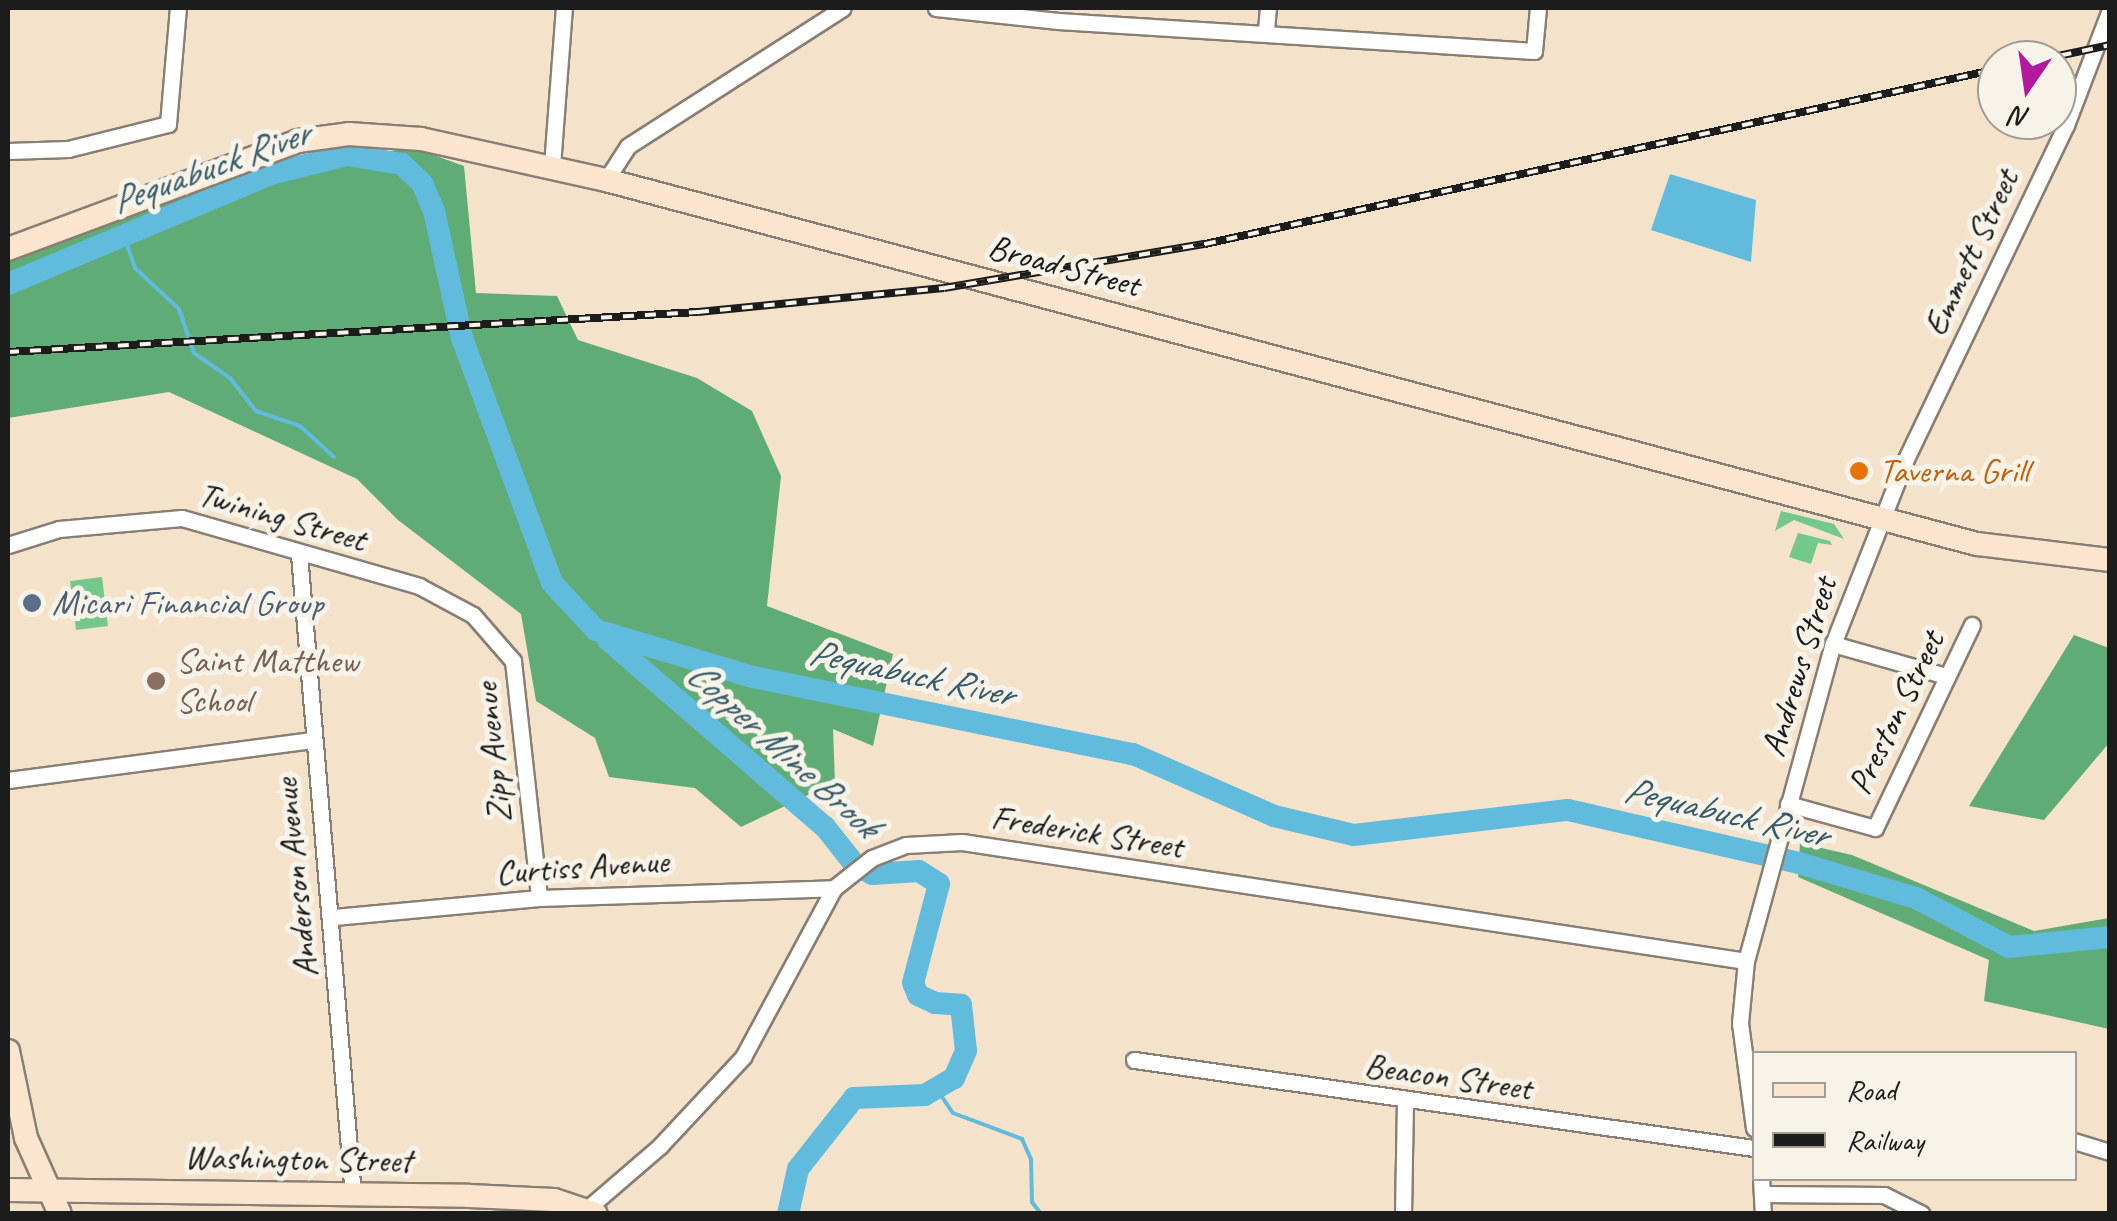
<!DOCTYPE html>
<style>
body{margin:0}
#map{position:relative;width:2117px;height:1221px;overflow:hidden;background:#f5e2cb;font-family:Caveat,sans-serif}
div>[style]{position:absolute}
.green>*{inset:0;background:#75c88b}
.forest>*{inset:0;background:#60ac77}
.water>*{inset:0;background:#60bbdd}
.stream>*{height:4px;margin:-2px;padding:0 2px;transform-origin:2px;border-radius:2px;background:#60bbdd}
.river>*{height:22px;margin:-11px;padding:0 11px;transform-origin:11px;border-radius:11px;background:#60bbdd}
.roads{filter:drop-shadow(2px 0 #887f74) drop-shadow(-2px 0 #887f74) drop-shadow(0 2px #887f74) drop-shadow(0 -2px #887f74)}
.street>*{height:15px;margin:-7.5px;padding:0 7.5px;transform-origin:7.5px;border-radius:7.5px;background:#fff}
.secondary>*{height:22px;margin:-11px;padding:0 11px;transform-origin:11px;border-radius:11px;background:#fce5cf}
.rail>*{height:8px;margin-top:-4px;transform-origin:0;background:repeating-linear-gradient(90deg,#f7f3e8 0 11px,#1c1c1c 0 22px);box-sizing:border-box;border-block:2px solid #1c1c1c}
.dots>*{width:28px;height:28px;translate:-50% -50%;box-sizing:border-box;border:5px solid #f7f3e8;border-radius:50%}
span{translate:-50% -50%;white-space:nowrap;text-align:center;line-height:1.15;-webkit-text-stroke:10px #f7f3e8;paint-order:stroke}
.street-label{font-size:35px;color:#1c1c1c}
.food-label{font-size:35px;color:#c56008}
.left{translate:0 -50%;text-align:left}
.service-label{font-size:35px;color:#4e5e75}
.education-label{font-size:35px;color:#785e54}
.water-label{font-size:38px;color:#375c69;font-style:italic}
.frame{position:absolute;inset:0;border:10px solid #1c1c1c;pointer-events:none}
.legend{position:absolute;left:1752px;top:1051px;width:325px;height:130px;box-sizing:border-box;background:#f7f3e8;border:2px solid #9f9d96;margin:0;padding:12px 18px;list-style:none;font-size:30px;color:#1c1c1c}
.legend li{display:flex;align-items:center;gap:20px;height:50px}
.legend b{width:50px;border:2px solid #9f9d96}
.north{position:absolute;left:1977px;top:40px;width:100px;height:100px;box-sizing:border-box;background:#f7f3e8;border:2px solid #9f9d96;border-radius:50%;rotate:193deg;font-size:28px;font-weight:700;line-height:40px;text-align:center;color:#1c1c1c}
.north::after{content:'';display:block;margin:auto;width:35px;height:45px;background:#b5179e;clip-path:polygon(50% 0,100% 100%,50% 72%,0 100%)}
</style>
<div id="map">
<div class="green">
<div style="clip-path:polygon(1781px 511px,1834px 524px,1844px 539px,1794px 520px,1775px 531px)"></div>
<div style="clip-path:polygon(1798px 533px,1830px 541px,1832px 545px,1818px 543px,1811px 564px,1789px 557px)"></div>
<div style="clip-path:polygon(102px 577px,108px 626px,76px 630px,70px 581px)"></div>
</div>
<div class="forest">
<div style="clip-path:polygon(414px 148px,464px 166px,476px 293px,557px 296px,578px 340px,697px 378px,752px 411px,781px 476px,767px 606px,893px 654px,873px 746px,833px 729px,835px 782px,741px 827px,695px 788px,609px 777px,595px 738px,536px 701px,521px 614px,398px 520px,357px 479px,169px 392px,8px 418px,8px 256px,237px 172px)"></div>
<div style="clip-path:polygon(2074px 635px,2109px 648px,2109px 743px,2044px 820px,1969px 806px)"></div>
<div style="clip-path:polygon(1800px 843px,1852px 855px,2034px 931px,2109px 918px,2109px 1029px,1984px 1001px,1989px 960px,1798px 877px)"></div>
</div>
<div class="water">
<div style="clip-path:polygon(1670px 174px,1756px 200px,1751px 262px,1651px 230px)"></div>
</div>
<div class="stream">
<div style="left:124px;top:236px;width:34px;rotate:71deg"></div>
<div style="left:135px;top:268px;width:60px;rotate:43deg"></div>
<div style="left:179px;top:309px;width:46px;rotate:71.2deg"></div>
<div style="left:194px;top:353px;width:44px;rotate:34.8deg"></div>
<div style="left:230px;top:378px;width:42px;rotate:51.8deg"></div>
<div style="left:256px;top:411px;width:46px;rotate:18.8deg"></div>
<div style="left:300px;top:426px;width:46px;rotate:42.4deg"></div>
<div style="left:936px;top:1088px;width:30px;rotate:56deg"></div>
<div style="left:953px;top:1113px;width:74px;rotate:20.6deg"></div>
<div style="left:1022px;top:1139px;width:22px;rotate:66deg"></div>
<div style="left:1031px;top:1159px;width:43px;rotate:88.7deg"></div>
<div style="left:1032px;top:1202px;width:15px;rotate:53deg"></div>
</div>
<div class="river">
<div style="left:8px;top:284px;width:288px;rotate:-22.7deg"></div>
<div style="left:274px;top:173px;width:75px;rotate:-13.9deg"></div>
<div style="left:347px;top:155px;width:56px;rotate:9.3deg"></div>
<div style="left:402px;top:164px;width:28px;rotate:44deg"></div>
<div style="left:422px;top:183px;width:30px;rotate:67deg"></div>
<div style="left:434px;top:211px;width:130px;rotate:77.6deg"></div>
<div style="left:462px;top:338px;width:261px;rotate:69.8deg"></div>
<div style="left:552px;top:583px;width:64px;rotate:46.9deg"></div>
<div style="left:596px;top:630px;width:164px;rotate:16.7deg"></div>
<div style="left:753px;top:677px;width:388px;rotate:11.5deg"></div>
<div style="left:1133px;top:754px;width:154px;rotate:23.7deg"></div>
<div style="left:1274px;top:816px;width:82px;rotate:13.4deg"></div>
<div style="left:1354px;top:835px;width:215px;rotate:-6.7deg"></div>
<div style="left:1568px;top:810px;width:237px;rotate:12.9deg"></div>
<div style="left:1799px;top:863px;width:122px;rotate:16.7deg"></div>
<div style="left:1916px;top:898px;width:105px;rotate:27.8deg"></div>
<div style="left:2009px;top:947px;width:101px;rotate:-5.7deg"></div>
<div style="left:608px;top:640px;width:286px;rotate:40.8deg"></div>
<div style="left:825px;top:827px;width:48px;rotate:51.7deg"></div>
<div style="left:855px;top:865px;width:20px;rotate:27deg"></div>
<div style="left:873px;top:874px;width:46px;rotate:-3.7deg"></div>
<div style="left:919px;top:871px;width:24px;rotate:33deg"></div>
<div style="left:939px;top:884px;width:102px;rotate:104.7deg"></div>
<div style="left:913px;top:983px;width:13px;rotate:67deg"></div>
<div style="left:918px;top:995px;width:19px;rotate:25deg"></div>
<div style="left:935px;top:1003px;width:26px;rotate:4deg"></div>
<div style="left:961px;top:1005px;width:46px;rotate:83.8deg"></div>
<div style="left:966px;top:1051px;width:30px;rotate:114deg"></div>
<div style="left:954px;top:1078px;width:34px;rotate:150deg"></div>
<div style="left:925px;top:1095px;width:71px;rotate:177.6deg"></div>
<div style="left:854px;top:1098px;width:90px;rotate:128.3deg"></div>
<div style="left:798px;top:1169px;width:46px;rotate:102.5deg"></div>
</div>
<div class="roads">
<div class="street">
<div style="left:936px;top:8px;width:123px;rotate:6.1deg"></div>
<div style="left:1058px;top:21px;width:477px;rotate:3.6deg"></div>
<div style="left:1534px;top:51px;width:43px;rotate:-84.7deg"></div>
<div style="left:1266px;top:30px;width:22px;rotate:-85deg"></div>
<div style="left:8px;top:151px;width:60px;rotate:-1.9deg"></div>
<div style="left:68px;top:149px;width:103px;rotate:-14deg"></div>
<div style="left:168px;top:124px;width:116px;rotate:-85.1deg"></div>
<div style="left:552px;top:166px;width:158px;rotate:-85.7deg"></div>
<div style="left:606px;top:180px;width:40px;rotate:-57.1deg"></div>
<div style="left:628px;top:146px;width:255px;rotate:-32.7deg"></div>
<div style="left:8px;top:545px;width:53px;rotate:-17.4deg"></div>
<div style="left:59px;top:529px;width:123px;rotate:-5.1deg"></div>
<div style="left:182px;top:518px;width:247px;rotate:16deg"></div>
<div style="left:419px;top:586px;width:61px;rotate:28.2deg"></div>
<div style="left:473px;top:615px;width:61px;rotate:49deg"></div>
<div style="left:513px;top:661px;width:238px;rotate:83.7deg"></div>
<div style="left:299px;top:554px;width:644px;rotate:85.19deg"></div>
<div style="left:1833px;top:644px;width:117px;rotate:15.8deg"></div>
<div style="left:8px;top:780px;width:305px;rotate:-7.5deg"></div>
<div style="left:1788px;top:804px;width:90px;rotate:15.4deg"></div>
<div style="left:1875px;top:828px;width:225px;rotate:-64.5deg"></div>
<div style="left:334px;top:917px;width:206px;rotate:-5.3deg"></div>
<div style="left:539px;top:898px;width:295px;rotate:-1.9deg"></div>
<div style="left:1134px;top:1060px;width:626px;rotate:8.08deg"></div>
<div style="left:1754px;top:1128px;width:106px;rotate:-97.6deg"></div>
<div style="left:1740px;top:1023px;width:62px;rotate:-84.5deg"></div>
<div style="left:1746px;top:961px;width:329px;rotate:-74.7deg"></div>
<div style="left:1833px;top:644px;width:197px;rotate:-68.5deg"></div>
<div style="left:1905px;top:461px;width:373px;rotate:-64.4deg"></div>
<div style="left:2066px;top:125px;width:123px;rotate:-69.1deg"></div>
<div style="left:2074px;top:1141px;width:38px;rotate:17deg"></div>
<div style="left:1761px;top:1178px;width:36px;rotate:87deg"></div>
<div style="left:1763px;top:1194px;width:121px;rotate:0.5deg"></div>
<div style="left:1884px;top:1195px;width:42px;rotate:26.6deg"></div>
<div style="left:588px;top:1208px;width:95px;rotate:-40.7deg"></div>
<div style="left:660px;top:1146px;width:122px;rotate:-47deg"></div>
<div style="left:743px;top:1057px;width:192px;rotate:-61.7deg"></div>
<div style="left:834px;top:888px;width:48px;rotate:-38.3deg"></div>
<div style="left:872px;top:858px;width:36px;rotate:-21deg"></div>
<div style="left:906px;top:845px;width:56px;rotate:-3.1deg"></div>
<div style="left:962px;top:842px;width:793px;rotate:8.63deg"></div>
<div style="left:1403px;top:1214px;width:111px;rotate:-89deg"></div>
</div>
<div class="secondary">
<div style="left:8px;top:249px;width:309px;rotate:-20.4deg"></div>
<div style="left:298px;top:141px;width:51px;rotate:-7.8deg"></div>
<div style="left:349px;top:134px;width:72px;rotate:4deg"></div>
<div style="left:421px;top:139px;width:189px;rotate:12.5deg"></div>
<div style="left:606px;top:180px;width:1418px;rotate:14.87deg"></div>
<div style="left:1977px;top:544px;width:134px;rotate:6.9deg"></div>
<div style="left:8px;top:1051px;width:89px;rotate:78.3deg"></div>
<div style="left:26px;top:1138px;width:83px;rotate:65.9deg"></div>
<div style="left:8px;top:1190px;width:461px;rotate:0.7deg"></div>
<div style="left:469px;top:1196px;width:85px;rotate:2.7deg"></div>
<div style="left:554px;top:1200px;width:44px;rotate:18.4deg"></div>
</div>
</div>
<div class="rail">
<div style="left:2039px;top:60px;width:73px;rotate:-11.9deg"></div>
<div style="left:8px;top:352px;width:691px;rotate:-3.32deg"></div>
<div style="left:698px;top:312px;width:247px;rotate:-5.6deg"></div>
<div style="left:944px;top:288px;width:265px;rotate:-9.6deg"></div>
<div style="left:1205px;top:244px;width:811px;rotate:-12.46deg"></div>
</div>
<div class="dots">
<div style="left:1859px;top:471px;background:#e8710a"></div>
<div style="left:32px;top:603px;background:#5c6f8a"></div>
<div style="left:156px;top:681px;background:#8d6e63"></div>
</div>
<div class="street-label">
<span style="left:1971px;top:253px;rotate:-65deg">Emmett Street</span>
<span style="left:1064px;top:266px;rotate:15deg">Broad Street</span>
<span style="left:282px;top:517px;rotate:16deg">Twining Street</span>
<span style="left:1799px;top:667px;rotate:-73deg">Andrews Street</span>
<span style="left:1896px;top:713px;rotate:-64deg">Preston Street</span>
<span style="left:493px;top:753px;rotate:-96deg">Zipp Avenue</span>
<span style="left:1087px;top:832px;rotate:9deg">Frederick Street</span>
<span style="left:582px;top:867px;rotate:-4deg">Curtiss Avenue</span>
<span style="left:296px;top:878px;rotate:-96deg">Anderson Avenue</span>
<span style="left:1448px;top:1077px;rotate:8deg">Beacon Street</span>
<span style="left:298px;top:1159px;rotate:1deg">Washington Street</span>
</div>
<div class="food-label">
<span class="left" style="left:1879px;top:471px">Taverna Grill</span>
</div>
<div class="service-label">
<span class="left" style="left:52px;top:603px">Micari Financial Group</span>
</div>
<div class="education-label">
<span class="left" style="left:176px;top:681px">Saint Matthew<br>School</span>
</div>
<div class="water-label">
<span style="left:210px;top:167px;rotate:-20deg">Pequabuck River</span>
<span style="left:911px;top:673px;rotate:12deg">Pequabuck River</span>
<span style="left:783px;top:749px;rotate:42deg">Copper Mine Brook</span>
<span style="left:1726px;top:812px;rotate:13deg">Pequabuck River</span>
</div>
<div class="frame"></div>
<ul class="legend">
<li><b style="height:12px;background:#fce5cf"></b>Road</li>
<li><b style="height:12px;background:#1c1c1c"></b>Railway</li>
</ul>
<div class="north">N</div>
</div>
